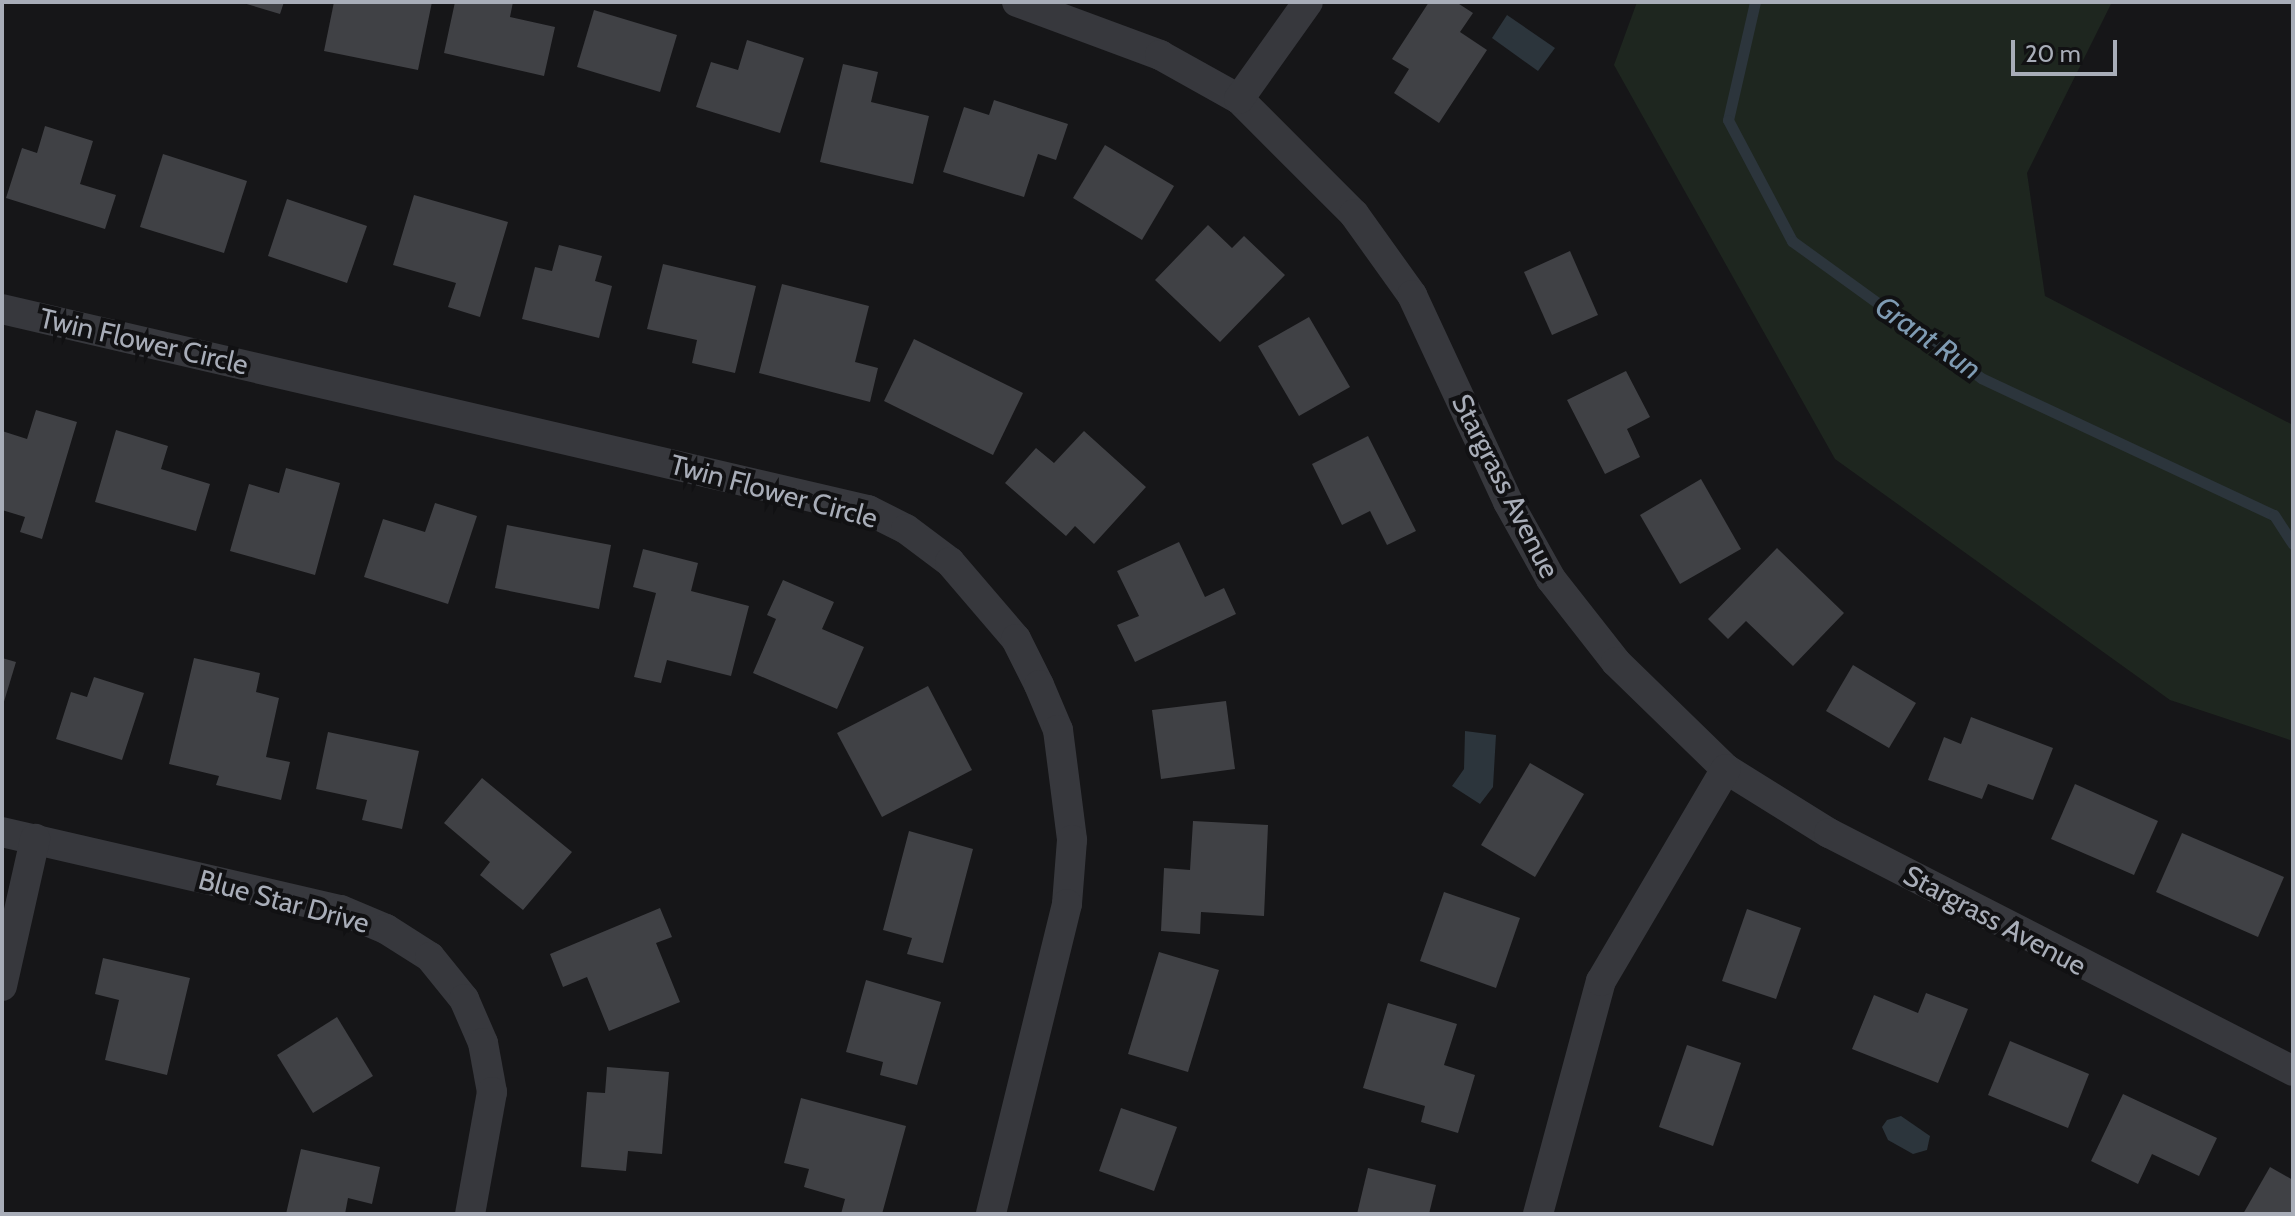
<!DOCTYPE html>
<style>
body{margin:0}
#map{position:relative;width:2295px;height:1216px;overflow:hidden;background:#161618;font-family:Cabin,sans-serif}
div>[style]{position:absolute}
.green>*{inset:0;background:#1e261f}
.water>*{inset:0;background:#2c353c}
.stream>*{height:11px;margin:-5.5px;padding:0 5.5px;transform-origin:5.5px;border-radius:5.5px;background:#2c353c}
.building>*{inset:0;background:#404145}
.street>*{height:30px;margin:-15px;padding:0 15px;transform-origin:15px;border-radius:15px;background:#37383d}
span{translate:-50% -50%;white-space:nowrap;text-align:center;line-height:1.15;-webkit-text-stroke:8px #111113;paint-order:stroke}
.street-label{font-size:28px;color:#a8adb8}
.water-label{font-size:30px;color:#7f9bb3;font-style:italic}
.frame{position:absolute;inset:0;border:4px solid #a8adb8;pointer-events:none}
.scale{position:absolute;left:2011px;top:40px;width:106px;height:36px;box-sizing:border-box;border:4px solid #a8adb8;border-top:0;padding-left:10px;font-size:24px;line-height:28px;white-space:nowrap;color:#a8adb8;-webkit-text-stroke:6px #111113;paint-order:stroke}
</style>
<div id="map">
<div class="green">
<div style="clip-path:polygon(1637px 2px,2112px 2px,2027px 173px,2045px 296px,2293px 425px,2293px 741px,2170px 700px,1835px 459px,1614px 65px)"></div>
</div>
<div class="water">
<div style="clip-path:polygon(1507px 15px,1555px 48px,1538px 71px,1492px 38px)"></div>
<div style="clip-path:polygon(1465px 731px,1496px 735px,1493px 787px,1480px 804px,1452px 786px,1464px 769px)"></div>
<div style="clip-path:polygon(1901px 1116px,1930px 1136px,1927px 1150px,1913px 1154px,1888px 1140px,1882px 1127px,1887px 1120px)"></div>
</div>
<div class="stream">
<div style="left:1755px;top:2px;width:121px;rotate:102.9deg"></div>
<div style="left:1728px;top:120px;width:137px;rotate:62.1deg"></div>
<div style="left:1792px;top:241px;width:233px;rotate:35.9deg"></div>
<div style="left:1981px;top:378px;width:323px;rotate:25.1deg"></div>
<div style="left:2274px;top:515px;width:35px;rotate:57deg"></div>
</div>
<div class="building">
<div style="clip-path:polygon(240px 2px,284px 2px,280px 14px)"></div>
<div style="clip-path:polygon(334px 2px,432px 2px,418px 70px,324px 51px)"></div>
<div style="clip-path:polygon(455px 2px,513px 2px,510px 17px,555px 27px,544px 76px,444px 53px)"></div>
<div style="clip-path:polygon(1429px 2px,1456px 2px,1473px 13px,1460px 32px,1487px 50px,1439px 123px,1394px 93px,1409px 69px,1392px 59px)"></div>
<div style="clip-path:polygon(594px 10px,677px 35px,660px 92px,577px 67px)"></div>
<div style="clip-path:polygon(747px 40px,804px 58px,780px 133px,696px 107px,711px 62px,738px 70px)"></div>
<div style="clip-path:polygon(843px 64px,878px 72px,871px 102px,929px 116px,913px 184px,820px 162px)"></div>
<div style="clip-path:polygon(994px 100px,1068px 124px,1056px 160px,1038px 154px,1024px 197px,943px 172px,964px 107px,989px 115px)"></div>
<div style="clip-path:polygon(45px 126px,93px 141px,80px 184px,116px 195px,105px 229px,6px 198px,22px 148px,37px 153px)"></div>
<div style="clip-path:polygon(1105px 145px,1174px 186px,1142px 240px,1073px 198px)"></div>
<div style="clip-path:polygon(163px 154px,247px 181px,224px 253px,140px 227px)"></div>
<div style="clip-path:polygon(414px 195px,508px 222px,480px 317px,448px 307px,456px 283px,393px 265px)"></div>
<div style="clip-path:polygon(287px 199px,367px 226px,347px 283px,268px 256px)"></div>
<div style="clip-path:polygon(1208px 225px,1232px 248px,1244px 236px,1285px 275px,1220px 342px,1155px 280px)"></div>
<div style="clip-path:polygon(559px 245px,602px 256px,595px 281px,612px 286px,599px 338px,522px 319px,535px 267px,552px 271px)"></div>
<div style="clip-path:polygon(1570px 251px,1598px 315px,1552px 335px,1524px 272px)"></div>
<div style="clip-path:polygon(663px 264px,756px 286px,735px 373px,692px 363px,697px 340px,647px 329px)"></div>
<div style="clip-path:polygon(782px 284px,869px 306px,855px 362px,878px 368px,870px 402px,759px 373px)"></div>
<div style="clip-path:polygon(1309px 317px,1350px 387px,1299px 416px,1258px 346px)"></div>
<div style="clip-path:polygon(914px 339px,1023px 393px,993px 455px,884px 401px)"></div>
<div style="clip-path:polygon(1626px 371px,1650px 417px,1627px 429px,1640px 457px,1605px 474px,1567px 400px)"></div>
<div style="clip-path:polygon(36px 410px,77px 422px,42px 539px,20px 532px,25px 517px,2px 510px,2px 431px,27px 439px)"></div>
<div style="clip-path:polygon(116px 430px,168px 446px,161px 469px,210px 484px,196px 531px,95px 502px)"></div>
<div style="clip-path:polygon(1084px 431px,1146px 487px,1094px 544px,1075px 526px,1066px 536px,1005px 483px,1036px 448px,1054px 463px)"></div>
<div style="clip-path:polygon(1368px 436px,1416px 531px,1387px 545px,1370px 511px,1342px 525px,1312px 464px)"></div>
<div style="clip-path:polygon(286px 468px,340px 483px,315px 575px,230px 551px,249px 484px,279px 493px)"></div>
<div style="clip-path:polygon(1701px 479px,1741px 549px,1680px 584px,1640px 515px)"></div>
<div style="clip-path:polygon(435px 503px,477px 516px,448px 604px,364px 577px,383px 519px,425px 532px)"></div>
<div style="clip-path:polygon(507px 525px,611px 545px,599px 609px,495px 588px)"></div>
<div style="clip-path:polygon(1179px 542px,1205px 597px,1224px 588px,1236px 614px,1135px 662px,1117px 625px,1139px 616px,1117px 571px)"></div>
<div style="clip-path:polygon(1777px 548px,1844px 613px,1793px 666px,1746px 621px,1728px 639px,1708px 619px)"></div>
<div style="clip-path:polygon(643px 549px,698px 563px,691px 591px,749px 606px,731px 676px,667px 660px,661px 683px,634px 677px,656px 593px,633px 587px)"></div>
<div style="clip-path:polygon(783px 580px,834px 602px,822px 629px,864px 647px,837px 709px,753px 673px,776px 619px,767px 615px)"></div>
<div style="clip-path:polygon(2px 658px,16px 662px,3px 705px,2px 705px)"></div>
<div style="clip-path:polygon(194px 658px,260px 673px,256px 692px,279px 698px,266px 757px,290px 762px,281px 800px,216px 785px,219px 776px,169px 764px)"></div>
<div style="clip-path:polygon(1853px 665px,1916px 703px,1889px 748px,1826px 711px)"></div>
<div style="clip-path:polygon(94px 677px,144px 693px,122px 760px,56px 739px,71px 692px,87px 697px)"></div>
<div style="clip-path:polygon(928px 686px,972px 770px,882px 817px,837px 733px)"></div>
<div style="clip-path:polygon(1226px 701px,1235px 769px,1161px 779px,1152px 710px)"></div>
<div style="clip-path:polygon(1971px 717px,2053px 748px,2033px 800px,1988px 784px,1982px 799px,1928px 780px,1944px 737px,1961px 744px)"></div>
<div style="clip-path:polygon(328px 732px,419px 751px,402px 829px,362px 820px,367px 800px,316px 789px)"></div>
<div style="clip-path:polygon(1530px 763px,1584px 794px,1535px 877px,1481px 845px)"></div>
<div style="clip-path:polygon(482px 778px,572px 852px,523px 910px,480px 875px,490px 862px,444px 823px)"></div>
<div style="clip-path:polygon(2075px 784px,2158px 821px,2134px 875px,2051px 839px)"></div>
<div style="clip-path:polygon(1193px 821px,1268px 825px,1264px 916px,1201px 912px,1200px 934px,1161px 931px,1164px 868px,1190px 870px)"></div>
<div style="clip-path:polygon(909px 831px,973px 849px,943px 963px,907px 954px,912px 938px,883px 930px)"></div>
<div style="clip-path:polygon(2182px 833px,2284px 877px,2258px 937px,2156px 892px)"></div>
<div style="clip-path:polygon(1444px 892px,1520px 918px,1496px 988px,1420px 961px)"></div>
<div style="clip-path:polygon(660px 908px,672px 937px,656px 943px,680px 1002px,609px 1031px,587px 977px,563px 987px,550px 954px)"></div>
<div style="clip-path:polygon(1747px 909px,1801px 928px,1776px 999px,1722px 981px)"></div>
<div style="clip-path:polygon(1159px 952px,1219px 970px,1188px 1072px,1128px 1054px)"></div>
<div style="clip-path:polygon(103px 958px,190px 978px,167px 1075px,105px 1060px,119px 1000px,95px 994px)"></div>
<div style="clip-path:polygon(866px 980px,941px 1002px,917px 1085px,880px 1075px,883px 1062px,846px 1052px)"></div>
<div style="clip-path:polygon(1926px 993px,1968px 1009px,1938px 1083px,1852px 1049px,1874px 995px,1918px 1013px)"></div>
<div style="clip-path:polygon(1388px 1003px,1457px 1024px,1444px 1065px,1475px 1075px,1458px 1133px,1421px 1122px,1425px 1106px,1363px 1088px)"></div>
<div style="clip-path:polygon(337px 1017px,373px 1076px,313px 1113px,277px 1055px)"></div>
<div style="clip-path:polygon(2010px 1041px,2089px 1074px,2068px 1128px,1988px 1095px)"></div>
<div style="clip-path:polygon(1687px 1045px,1741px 1063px,1713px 1146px,1659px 1127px)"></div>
<div style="clip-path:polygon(607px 1067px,669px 1072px,662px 1154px,628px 1151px,626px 1171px,581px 1167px,587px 1092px,605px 1093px)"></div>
<div style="clip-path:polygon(2123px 1094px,2217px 1138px,2199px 1176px,2152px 1154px,2138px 1184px,2091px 1161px)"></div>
<div style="clip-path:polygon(801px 1098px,906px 1126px,882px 1214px,841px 1214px,845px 1199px,804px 1187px,809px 1169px,784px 1163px)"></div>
<div style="clip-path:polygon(1121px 1108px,1177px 1127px,1154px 1191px,1099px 1171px)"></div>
<div style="clip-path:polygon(301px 1149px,380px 1167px,372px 1204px,348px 1198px,345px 1214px,286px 1214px)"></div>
<div style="clip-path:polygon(2270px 1167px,2293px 1180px,2293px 1214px,2243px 1214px)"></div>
<div style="clip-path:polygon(1368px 1168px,1436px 1185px,1429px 1214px,1357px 1214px)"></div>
</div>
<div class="street">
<div style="left:1017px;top:2px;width:153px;rotate:20.3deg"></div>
<div style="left:1160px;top:55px;width:90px;rotate:29.1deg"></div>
<div style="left:1239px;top:99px;width:163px;rotate:45deg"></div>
<div style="left:1354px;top:214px;width:100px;rotate:54.4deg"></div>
<div style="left:1412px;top:295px;width:228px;rotate:65.1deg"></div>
<div style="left:1508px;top:502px;width:88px;rotate:60.8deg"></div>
<div style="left:1551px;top:579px;width:105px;rotate:51.9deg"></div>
<div style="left:1616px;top:662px;width:153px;rotate:44.2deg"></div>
<div style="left:1726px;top:769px;width:121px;rotate:31.9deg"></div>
<div style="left:1829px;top:833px;width:521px;rotate:27.15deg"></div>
<div style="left:1239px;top:99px;width:119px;rotate:-54.6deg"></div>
<div style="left:2px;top:309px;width:889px;rotate:13.07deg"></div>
<div style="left:868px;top:510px;width:42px;rotate:26.6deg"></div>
<div style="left:906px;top:529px;width:55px;rotate:36.9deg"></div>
<div style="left:950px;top:562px;width:101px;rotate:49.4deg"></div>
<div style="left:1016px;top:639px;width:51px;rotate:63.4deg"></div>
<div style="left:1039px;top:685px;width:49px;rotate:67.1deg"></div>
<div style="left:1058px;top:730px;width:111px;rotate:82.7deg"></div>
<div style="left:1072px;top:840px;width:64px;rotate:94.5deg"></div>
<div style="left:1067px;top:904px;width:319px;rotate:103.8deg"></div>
<div style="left:2px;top:832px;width:348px;rotate:13deg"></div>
<div style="left:341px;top:910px;width:49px;rotate:22.9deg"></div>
<div style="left:386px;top:929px;width:52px;rotate:32.5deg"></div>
<div style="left:430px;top:957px;width:54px;rotate:51deg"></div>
<div style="left:464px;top:999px;width:48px;rotate:66.6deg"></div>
<div style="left:483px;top:1043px;width:50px;rotate:79.6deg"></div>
<div style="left:492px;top:1092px;width:124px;rotate:100.2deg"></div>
<div style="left:2px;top:986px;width:151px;rotate:-77.3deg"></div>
<div style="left:1538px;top:1214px;width:241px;rotate:-74.9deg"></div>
<div style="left:1601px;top:981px;width:246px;rotate:-59.5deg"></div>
</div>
<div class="street-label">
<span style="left:144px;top:341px;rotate:13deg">Twin Flower Circle</span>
<span style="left:1506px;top:486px;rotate:63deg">Stargrass Avenue</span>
<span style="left:774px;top:491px;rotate:15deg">Twin Flower Circle</span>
<span style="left:284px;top:901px;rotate:15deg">Blue Star Drive</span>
<span style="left:1995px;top:920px;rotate:28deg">Stargrass Avenue</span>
</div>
<div class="water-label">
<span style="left:1928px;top:338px;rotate:35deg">Grant Run</span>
</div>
<div class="frame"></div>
<div class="scale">20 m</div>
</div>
